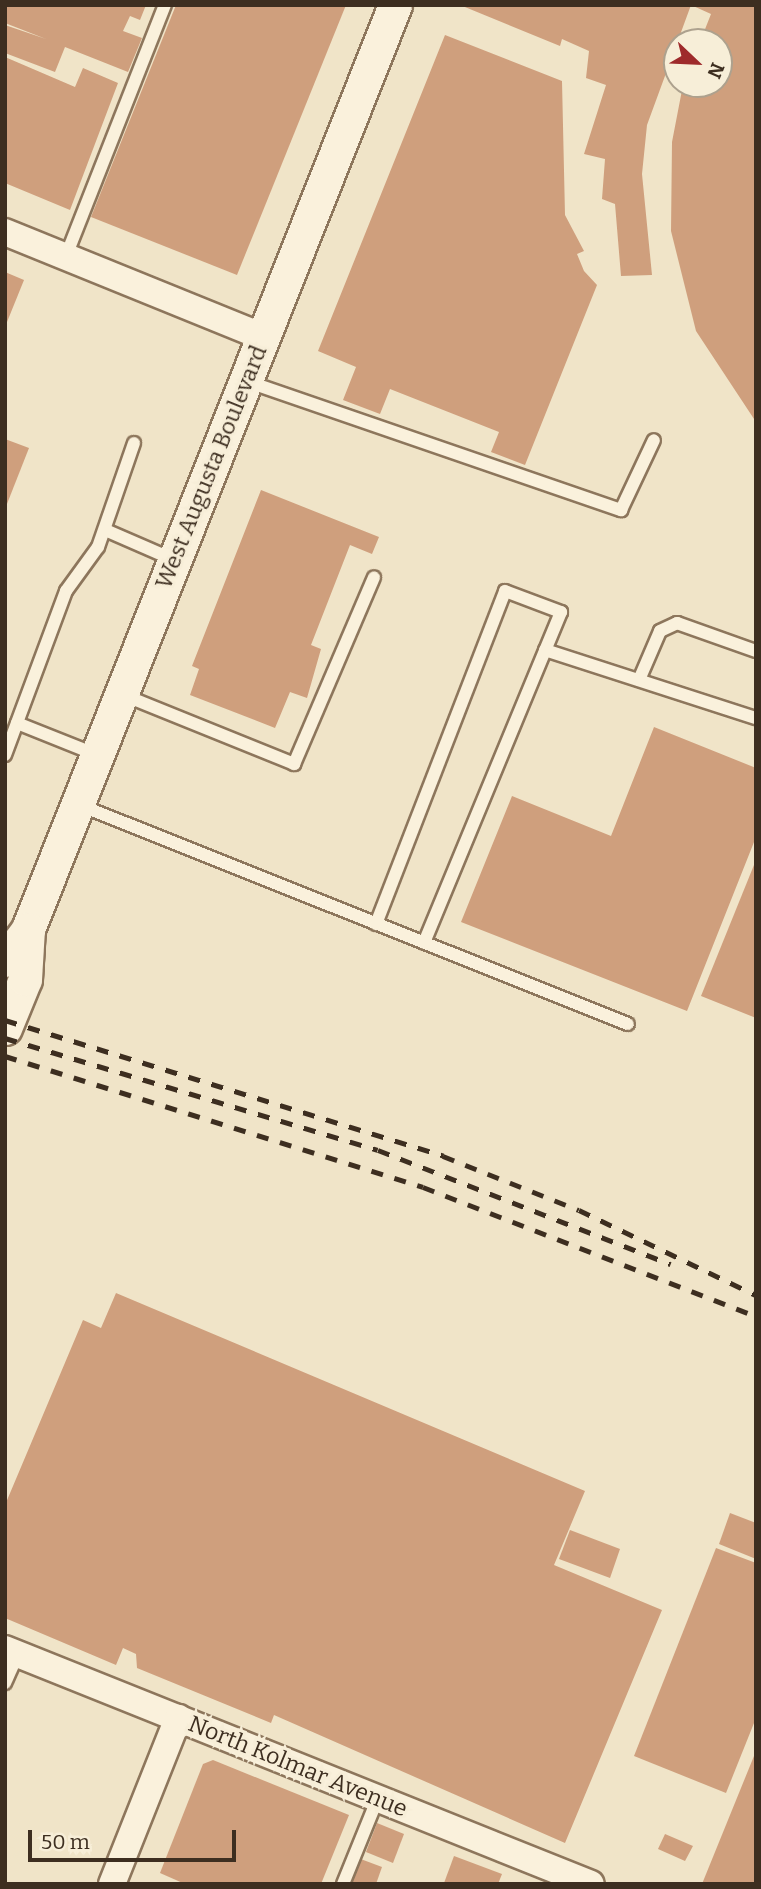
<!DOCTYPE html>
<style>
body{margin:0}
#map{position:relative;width:761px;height:1889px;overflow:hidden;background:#f0e4c8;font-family:Bitter,serif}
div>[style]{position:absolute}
.building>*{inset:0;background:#cf9f7d}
.roads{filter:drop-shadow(2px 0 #8d765c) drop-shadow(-2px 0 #8d765c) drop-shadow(0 2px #8d765c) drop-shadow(0 -2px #8d765c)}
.service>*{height:12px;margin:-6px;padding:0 6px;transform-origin:6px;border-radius:6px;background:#faf1dc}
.minor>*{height:26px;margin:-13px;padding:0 13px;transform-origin:13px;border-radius:13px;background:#faf1dc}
.tertiary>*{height:33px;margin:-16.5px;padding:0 16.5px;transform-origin:16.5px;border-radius:16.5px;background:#faf1dc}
.rail>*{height:5px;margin-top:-2.5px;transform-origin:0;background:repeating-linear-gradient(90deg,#3d2e20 0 12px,transparent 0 24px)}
span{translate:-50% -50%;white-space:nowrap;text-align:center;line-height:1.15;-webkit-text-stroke:6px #f7eed8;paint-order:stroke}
.street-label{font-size:23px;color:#3d2e20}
.frame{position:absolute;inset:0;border:7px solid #3d2e20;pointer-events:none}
.north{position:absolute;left:663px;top:28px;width:70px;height:70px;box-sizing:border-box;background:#f7eed8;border:2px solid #ada18e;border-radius:50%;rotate:113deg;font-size:19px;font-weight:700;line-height:28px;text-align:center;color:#3d2e20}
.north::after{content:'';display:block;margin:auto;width:24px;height:32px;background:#9e2a2b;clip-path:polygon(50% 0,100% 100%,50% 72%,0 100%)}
.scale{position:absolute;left:28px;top:1830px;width:208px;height:32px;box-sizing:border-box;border:4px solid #3d2e20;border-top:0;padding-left:9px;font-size:21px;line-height:24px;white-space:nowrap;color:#3d2e20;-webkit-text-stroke:5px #f7eed8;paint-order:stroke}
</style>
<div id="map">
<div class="building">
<div style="clip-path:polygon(5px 5px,146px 5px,140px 20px,130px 16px,123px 31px,142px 38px,128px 72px,65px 47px,55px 72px,5px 53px,5px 25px,46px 39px,5px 23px)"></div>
<div style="clip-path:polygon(176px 5px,346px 5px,237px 275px,91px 217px)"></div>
<div style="clip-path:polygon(460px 5px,691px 5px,647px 125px,642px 174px,652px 275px,621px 276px,615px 204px,602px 199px,605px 159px,584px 154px,606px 85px,586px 78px,589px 51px,562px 39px,560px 46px)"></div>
<div style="clip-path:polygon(691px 5px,756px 5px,756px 422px,696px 331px,671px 231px,672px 142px,682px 90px,684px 84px,719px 84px,719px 42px,700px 42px,711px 14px)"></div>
<div style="clip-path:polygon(445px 35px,562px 81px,565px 215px,584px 251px,577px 254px,584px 271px,597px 285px,525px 465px,491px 452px,499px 432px,390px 389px,380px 414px,343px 400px,356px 367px,318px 351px)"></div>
<div style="clip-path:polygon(5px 57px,75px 87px,83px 68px,118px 83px,70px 210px,5px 183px)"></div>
<div style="clip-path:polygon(5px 272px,24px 280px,5px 327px)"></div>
<div style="clip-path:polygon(5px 439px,29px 448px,5px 509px)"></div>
<div style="clip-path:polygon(261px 490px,379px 537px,372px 554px,350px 545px,311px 645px,321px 649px,307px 698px,290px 692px,275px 728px,190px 695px,199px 669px,192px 666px)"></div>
<div style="clip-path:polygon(654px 727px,756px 768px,756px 837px,687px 1011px,461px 922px,512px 796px,611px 836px)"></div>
<div style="clip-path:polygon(756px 860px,756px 1018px,701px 996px)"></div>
<div style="clip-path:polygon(116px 1293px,585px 1491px,554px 1565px,662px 1610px,565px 1843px,274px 1715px,271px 1723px,137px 1668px,136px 1654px,123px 1648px,116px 1665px,5px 1618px,5px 1505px,83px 1320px,101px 1328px)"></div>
<div style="clip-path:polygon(730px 1513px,756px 1523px,756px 1559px,719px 1544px)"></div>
<div style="clip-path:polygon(570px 1530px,620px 1549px,610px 1578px,559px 1559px)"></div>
<div style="clip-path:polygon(716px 1548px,756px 1563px,756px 1718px,726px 1793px,634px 1756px)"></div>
<div style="clip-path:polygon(756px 1751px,756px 1884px,702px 1884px)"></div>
<div style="clip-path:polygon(213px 1760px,349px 1815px,321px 1884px,185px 1884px,160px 1873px,203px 1764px)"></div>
<div style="clip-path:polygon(377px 1823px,404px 1834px,393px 1863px,366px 1852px)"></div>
<div style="clip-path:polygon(665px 1834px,693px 1846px,685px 1861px,658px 1849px)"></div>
<div style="clip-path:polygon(454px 1856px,502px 1874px,498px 1884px,444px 1883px)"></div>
<div style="clip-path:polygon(358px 1858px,382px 1867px,376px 1884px,348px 1884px)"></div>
</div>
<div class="roads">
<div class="service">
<div style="left:66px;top:256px;width:270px;rotate:-68.5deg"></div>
<div style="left:246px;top:381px;width:397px;rotate:19deg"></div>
<div style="left:621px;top:510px;width:77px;rotate:-64.8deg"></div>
<div style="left:105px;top:530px;width:73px;rotate:23.4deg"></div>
<div style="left:545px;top:650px;width:222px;rotate:17.9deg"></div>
<div style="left:639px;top:680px;width:53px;rotate:-66.8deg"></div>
<div style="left:660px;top:631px;width:19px;rotate:-25deg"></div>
<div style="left:677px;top:623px;width:84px;rotate:19.5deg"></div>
<div style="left:121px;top:694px;width:187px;rotate:22deg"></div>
<div style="left:294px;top:764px;width:203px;rotate:-66.8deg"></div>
<div style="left:17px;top:723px;width:84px;rotate:21.7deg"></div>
<div style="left:5px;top:755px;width:175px;rotate:-69.6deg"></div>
<div style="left:66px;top:591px;width:54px;rotate:-54deg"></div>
<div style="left:98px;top:547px;width:110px;rotate:-70.9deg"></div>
<div style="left:77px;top:804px;width:593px;rotate:21.77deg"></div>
<div style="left:376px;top:924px;width:357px;rotate:-68.8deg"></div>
<div style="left:505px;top:591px;width:60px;rotate:20.6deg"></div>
<div style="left:561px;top:612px;width:358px;rotate:112.5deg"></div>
<div style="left:5px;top:1683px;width:32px;rotate:-66deg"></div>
<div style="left:343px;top:1884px;width:93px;rotate:-67.9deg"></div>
</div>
<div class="minor">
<div style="left:5px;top:232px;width:279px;rotate:22.1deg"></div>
<div style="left:5px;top:1649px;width:631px;rotate:21.85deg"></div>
<div style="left:112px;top:1884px;width:179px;rotate:-68.3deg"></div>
</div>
<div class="tertiary">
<div style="left:5px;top:960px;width:39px;rotate:-53deg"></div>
<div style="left:28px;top:929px;width:994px;rotate:-68.34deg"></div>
<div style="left:5px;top:1028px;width:53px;rotate:-67.8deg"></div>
<div style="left:25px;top:979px;width:50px;rotate:-86.6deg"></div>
</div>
</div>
<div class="rail">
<div style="left:5px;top:1020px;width:459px;rotate:17.2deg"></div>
<div style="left:443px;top:1156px;width:146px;rotate:21.7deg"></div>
<div style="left:579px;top:1210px;width:196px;rotate:25.7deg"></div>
<div style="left:5px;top:1038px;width:389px;rotate:16.7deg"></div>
<div style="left:378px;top:1150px;width:314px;rotate:21.3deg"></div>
<div style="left:5px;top:1056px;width:438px;rotate:17.4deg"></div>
<div style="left:423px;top:1187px;width:357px;rotate:21.2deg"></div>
</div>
<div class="street-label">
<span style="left:211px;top:467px;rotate:-68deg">West Augusta Boulevard</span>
<span style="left:298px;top:1766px;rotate:22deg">North Kolmar Avenue</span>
</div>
<div class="frame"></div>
<div class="north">N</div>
<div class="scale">50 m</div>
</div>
